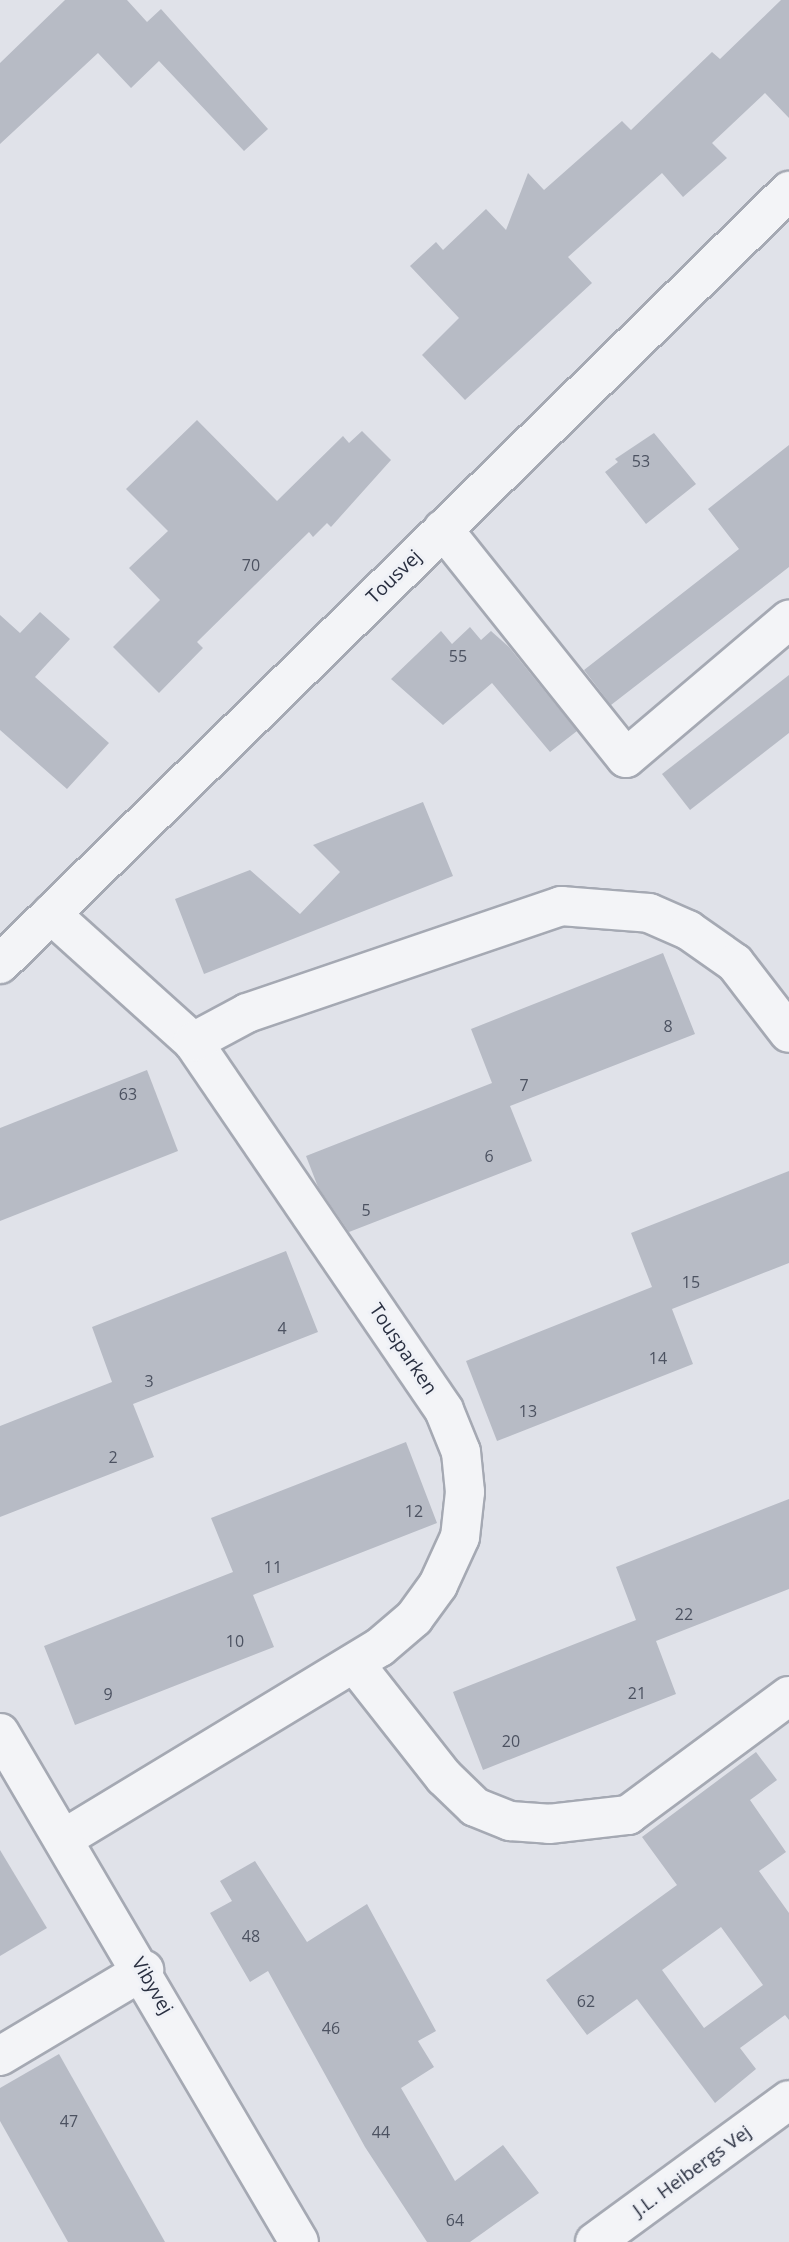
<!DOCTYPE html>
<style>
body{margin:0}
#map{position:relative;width:789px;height:2242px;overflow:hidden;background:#e0e2e9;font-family:"Open Sans",sans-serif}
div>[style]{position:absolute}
.building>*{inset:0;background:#b7bbc5}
.roads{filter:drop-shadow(2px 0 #a5a9b3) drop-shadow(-2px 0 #a5a9b3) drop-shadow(0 2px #a5a9b3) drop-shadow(0 -2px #a5a9b3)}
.minor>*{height:38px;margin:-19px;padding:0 19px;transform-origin:19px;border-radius:19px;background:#f3f4f7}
span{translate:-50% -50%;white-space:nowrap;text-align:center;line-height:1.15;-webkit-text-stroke:6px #eff1f6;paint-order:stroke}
.number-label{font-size:16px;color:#4c5261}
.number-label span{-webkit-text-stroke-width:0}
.street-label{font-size:19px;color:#292f40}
</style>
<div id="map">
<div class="building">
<div style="clip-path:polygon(65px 0,127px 0,147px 22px,161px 9px,268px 129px,244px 151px,159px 61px,131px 88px,98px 53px,0 144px,0 63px)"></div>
<div style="clip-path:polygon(781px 0,789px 0,789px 118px,765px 93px,712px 143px,727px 158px,683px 197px,662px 173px,568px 257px,592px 283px,465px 400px,422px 355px,459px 318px,410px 266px,436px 242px,443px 250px,486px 209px,506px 230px,528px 173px,544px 190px,622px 121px,631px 130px,712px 52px,720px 59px)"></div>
<div style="clip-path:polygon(197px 420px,277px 501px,343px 436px,349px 443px,362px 431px,391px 460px,331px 527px,327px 523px,313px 537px,309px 532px,197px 642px,203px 648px,159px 693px,113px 647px,160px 600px,129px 568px,168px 531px,126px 489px)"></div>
<div style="clip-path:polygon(654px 433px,696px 484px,646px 524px,605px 472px,618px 462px,615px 459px)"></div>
<div style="clip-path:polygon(789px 445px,789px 567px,611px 705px,584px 670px,739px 549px,708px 509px)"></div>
<div style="clip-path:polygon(40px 612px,70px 639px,35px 677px,109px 743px,67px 789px,0 730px,0 615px,20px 633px)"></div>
<div style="clip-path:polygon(470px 627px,481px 640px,491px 631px,509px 647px,577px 731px,550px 752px,492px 683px,443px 725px,391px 679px,441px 631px,452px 644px)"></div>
<div style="clip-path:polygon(789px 675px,789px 733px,690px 810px,662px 774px)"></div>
<div style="clip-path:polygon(423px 802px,453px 876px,204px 974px,175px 899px,250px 870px,300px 914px,340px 872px,313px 845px)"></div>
<div style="clip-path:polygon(663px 953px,695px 1034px,510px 1106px,532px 1161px,349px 1232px,318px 1187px,306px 1156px,492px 1083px,471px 1029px)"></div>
<div style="clip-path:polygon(147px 1070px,178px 1151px,0 1221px,0 1128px)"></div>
<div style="clip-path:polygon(789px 1171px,789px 1263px,672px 1309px,693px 1364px,497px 1441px,466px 1361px,652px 1287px,631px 1233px)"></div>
<div style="clip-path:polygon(286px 1251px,318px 1332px,133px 1404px,154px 1457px,0 1517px,0 1426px,112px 1382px,92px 1327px)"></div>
<div style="clip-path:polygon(406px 1442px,437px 1523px,253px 1595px,274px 1647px,75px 1725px,44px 1646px,233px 1572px,211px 1518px)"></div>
<div style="clip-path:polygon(789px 1499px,789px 1589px,656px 1641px,676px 1694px,483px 1770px,453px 1692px,636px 1620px,616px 1567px)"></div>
<div style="clip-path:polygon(evenodd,756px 1752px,777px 1780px,750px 1800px,786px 1852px,759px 1871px,789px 1913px,789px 2020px,785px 2015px,740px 2048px,756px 2069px,715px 2103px,637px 1999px,587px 2035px,546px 1980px,677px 1885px,642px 1837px,756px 1752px,721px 1927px,763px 1985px,704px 2028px,662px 1970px,721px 1927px)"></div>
<div style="clip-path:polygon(0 1850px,47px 1928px,0 1956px)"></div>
<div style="clip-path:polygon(255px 1861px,307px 1942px,367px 1904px,436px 2031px,418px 2041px,434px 2067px,401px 2088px,455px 2181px,503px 2145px,539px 2193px,470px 2242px,427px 2242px,365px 2147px,268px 1971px,250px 1982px,210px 1913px,232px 1901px,220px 1881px)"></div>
<div style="clip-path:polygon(59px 2054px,165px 2242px,68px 2242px,0 2121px,0 2088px)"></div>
</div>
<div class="roads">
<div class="minor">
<div style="left:443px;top:529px;width:293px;rotate:51.4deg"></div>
<div style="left:626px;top:758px;width:214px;rotate:-40.3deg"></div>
<div style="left:51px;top:914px;width:191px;rotate:42deg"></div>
<div style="left:193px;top:1042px;width:445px;rotate:55.7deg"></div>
<div style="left:444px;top:1410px;width:45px;rotate:68deg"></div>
<div style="left:461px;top:1452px;width:40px;rotate:84.3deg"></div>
<div style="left:465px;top:1492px;width:45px;rotate:96.3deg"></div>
<div style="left:460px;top:1537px;width:53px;rotate:114.6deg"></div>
<div style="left:438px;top:1585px;width:41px;rotate:126deg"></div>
<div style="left:414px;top:1618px;width:45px;rotate:139.5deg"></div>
<div style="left:380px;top:1647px;width:369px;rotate:148.8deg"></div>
<div style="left:0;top:964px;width:1105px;rotate:-44.41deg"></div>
<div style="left:193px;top:1042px;width:61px;rotate:-28.2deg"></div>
<div style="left:247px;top:1013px;width:332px;rotate:-18.8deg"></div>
<div style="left:561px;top:906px;width:88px;rotate:4.5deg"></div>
<div style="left:649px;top:913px;width:43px;rotate:23.6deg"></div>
<div style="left:688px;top:930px;width:57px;rotate:35.1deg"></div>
<div style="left:735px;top:963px;width:88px;rotate:52.4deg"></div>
<div style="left:355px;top:1664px;width:144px;rotate:51.8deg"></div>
<div style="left:444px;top:1777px;width:43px;rotate:44.1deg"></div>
<div style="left:475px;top:1807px;width:38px;rotate:22deg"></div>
<div style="left:510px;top:1821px;width:39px;rotate:4deg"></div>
<div style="left:549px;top:1824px;width:80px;rotate:-6.5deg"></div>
<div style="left:628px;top:1815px;width:200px;rotate:-36.5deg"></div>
<div style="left:0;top:1733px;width:590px;rotate:59.57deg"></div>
<div style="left:0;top:2056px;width:168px;rotate:-30.8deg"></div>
<div style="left:595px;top:2242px;width:240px;rotate:-36.2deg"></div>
</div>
</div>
<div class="number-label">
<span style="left:641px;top:461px">53</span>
<span style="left:251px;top:565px">70</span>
<span style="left:458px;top:656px">55</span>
<span style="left:668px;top:1026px">8</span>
<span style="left:524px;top:1085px">7</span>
<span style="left:128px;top:1094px">63</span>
<span style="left:489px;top:1156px">6</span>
<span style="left:366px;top:1210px">5</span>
<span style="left:691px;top:1282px">15</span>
<span style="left:282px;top:1328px">4</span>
<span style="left:658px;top:1358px">14</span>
<span style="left:149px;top:1381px">3</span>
<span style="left:528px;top:1411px">13</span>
<span style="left:113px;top:1457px">2</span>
<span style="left:414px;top:1511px">12</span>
<span style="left:273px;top:1567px">11</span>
<span style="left:684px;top:1614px">22</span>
<span style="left:235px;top:1641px">10</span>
<span style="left:637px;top:1693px">21</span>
<span style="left:108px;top:1694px">9</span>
<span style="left:511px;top:1741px">20</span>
<span style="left:251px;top:1936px">48</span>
<span style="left:586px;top:2001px">62</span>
<span style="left:331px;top:2028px">46</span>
<span style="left:69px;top:2121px">47</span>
<span style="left:381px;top:2132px">44</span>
<span style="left:455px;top:2220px">64</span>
</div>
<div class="street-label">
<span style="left:394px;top:577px;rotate:-44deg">Tousvej</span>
<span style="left:403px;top:1349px;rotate:56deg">Tousparken</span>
<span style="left:152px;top:1986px;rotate:60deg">Vibyvej</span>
<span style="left:692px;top:2171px;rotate:-36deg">J.L. Heibergs Vej</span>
</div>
</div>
